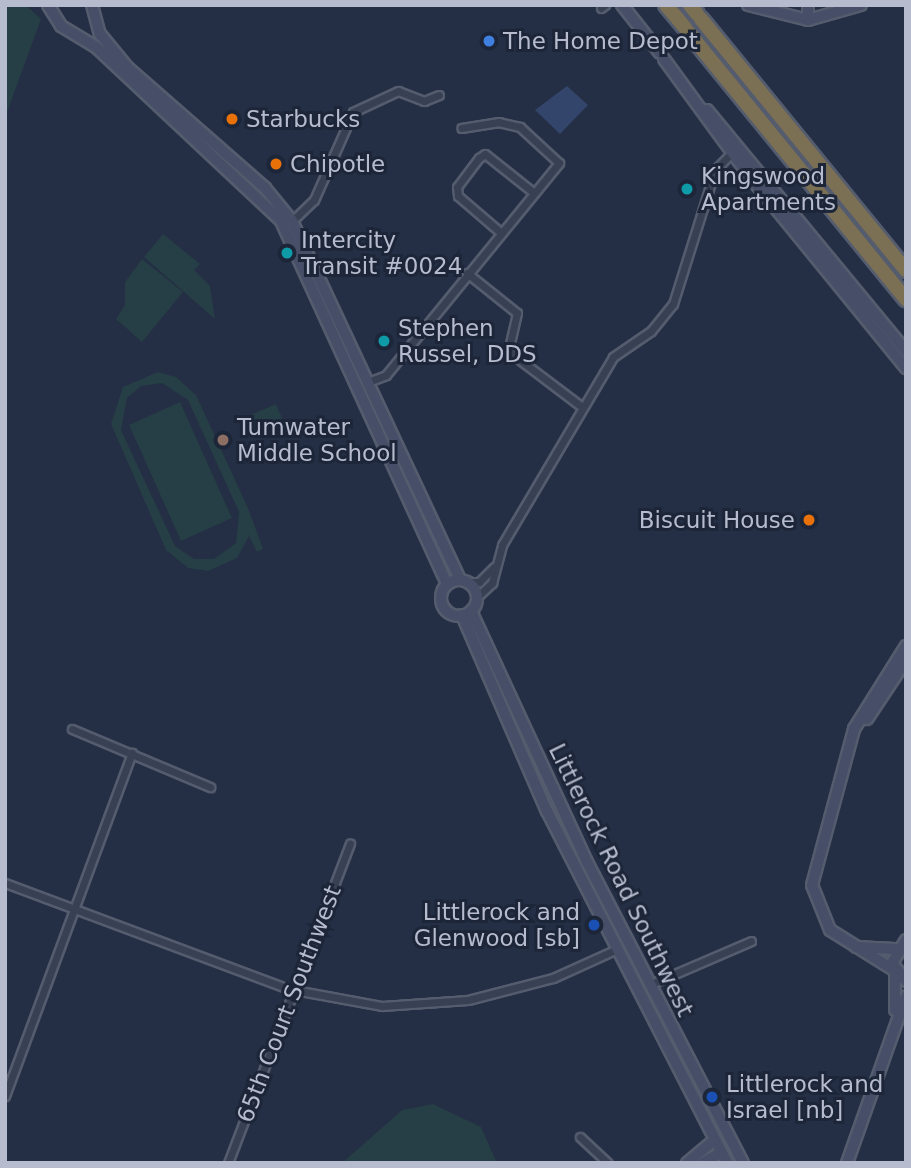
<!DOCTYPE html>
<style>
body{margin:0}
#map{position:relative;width:911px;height:1168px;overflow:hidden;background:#242e44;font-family:"DejaVu Sans",sans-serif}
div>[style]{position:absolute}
.green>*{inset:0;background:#263e45}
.water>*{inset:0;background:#34456b}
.roads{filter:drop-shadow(2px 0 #545c6e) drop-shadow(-2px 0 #545c6e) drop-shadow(0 2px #545c6e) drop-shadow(0 -2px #545c6e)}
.street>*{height:7px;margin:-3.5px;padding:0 3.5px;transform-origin:3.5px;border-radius:3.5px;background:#384154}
.secondary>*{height:10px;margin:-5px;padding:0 5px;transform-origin:5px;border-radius:5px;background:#464f67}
.secondary>.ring{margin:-5px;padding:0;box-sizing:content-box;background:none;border:10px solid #464f67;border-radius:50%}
.highway>*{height:14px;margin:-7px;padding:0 7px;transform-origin:7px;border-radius:7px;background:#7b7054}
.dots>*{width:19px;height:19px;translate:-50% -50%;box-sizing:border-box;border:4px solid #1d2639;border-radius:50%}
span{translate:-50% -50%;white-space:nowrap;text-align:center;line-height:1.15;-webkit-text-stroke:6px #1d2639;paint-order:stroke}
.poi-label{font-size:23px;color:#b6bccd}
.left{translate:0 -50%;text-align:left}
.right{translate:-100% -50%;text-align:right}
.street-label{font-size:23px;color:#b6bccd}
.frame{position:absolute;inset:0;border:7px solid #b6bccd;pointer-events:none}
</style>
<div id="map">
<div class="green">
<div style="clip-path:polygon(5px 5px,26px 5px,41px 19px,5px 118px)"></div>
<div style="clip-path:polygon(163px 234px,200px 264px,194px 270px,210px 286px,215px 319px,144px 257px)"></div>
<div style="clip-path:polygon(142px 259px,183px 292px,142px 342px,116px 319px,125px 305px,125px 282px)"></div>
<div style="clip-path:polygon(evenodd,158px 372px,176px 377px,196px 395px,248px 508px,263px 549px,257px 552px,249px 536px,237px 558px,208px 571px,188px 568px,166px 550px,111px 424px,123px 387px,158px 372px,162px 383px,188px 400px,239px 512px,236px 543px,214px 559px,194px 559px,175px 546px,121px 430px,127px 398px,141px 386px,162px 383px)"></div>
<div style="clip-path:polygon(180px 402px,232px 518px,181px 541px,129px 425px)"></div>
<div style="clip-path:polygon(276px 404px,282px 418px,247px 432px,241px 419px)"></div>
<div style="clip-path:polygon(433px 1104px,481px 1127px,497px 1163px,342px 1163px,402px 1110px)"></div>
</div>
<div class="water">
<div style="clip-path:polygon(567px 86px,588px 105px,560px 134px,535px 110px)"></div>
</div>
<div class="roads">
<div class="street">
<div style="left:601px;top:8px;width:5px;rotate:-37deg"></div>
<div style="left:292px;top:221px;width:30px;rotate:-44deg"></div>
<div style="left:314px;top:200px;width:96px;rotate:-66.1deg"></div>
<div style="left:353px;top:112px;width:50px;rotate:-25deg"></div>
<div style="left:398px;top:91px;width:28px;rotate:21deg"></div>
<div style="left:424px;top:101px;width:16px;rotate:-22deg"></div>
<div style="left:500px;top:232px;width:55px;rotate:-139.4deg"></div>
<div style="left:458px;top:196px;width:9px;rotate:-96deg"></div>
<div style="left:457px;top:187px;width:36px;rotate:-53deg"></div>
<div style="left:479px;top:158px;width:7px;rotate:-34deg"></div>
<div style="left:485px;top:154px;width:61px;rotate:38.4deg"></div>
<div style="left:467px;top:273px;width:64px;rotate:38.7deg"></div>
<div style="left:517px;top:313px;width:39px;rotate:103deg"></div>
<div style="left:508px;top:351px;width:93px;rotate:37.1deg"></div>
<div style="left:368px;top:382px;width:19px;rotate:-21deg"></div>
<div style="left:386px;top:375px;width:274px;rotate:-50.8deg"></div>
<div style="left:559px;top:163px;width:53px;rotate:-137.3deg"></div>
<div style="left:520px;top:127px;width:22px;rotate:-167deg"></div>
<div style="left:499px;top:122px;width:38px;rotate:171deg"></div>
<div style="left:467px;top:582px;width:12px"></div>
<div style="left:479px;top:582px;width:21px;rotate:-45deg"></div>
<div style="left:477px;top:597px;width:21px;rotate:-43deg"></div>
<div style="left:492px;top:583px;width:39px;rotate:-75deg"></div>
<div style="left:502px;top:545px;width:218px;rotate:-59.4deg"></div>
<div style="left:613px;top:357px;width:46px;rotate:-34.4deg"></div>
<div style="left:651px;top:331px;width:35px;rotate:-51deg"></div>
<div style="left:673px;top:304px;width:140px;rotate:-72.6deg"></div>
<div style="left:715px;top:170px;width:28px;rotate:-46deg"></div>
<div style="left:72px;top:729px;width:150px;rotate:22.8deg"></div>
<div style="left:5px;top:883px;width:303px;rotate:20.5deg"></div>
<div style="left:289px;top:989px;width:95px;rotate:10.4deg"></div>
<div style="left:382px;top:1006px;width:86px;rotate:-4deg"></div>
<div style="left:468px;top:1000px;width:88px;rotate:-14.5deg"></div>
<div style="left:553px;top:978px;width:70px;rotate:-24.4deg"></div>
<div style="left:649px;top:985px;width:111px;rotate:-23.3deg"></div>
<div style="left:5px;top:1096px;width:366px;rotate:-69.7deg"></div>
<div style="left:580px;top:1137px;width:38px;rotate:43deg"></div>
<div style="left:228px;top:1163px;width:342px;rotate:-69.1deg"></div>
</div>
<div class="secondary">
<div style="left:48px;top:5px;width:25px;rotate:58deg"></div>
<div style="left:61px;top:26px;width:41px;rotate:31deg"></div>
<div style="left:96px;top:47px;width:254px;rotate:43.2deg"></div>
<div style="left:281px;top:221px;width:399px;rotate:65.4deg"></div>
<div style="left:92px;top:5px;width:30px;rotate:75deg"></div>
<div style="left:100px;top:34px;width:43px;rotate:50.7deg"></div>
<div style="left:127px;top:67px;width:184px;rotate:41.2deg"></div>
<div style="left:265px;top:188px;width:43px;rotate:50.7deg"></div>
<div style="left:292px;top:221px;width:396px;rotate:64.9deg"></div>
<div style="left:622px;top:5px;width:61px;rotate:51.6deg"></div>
<div style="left:748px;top:5px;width:62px;rotate:14deg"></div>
<div style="left:808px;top:20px;width:55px;rotate:-15.8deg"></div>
<div style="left:808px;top:20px;width:15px;rotate:-90deg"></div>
<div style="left:664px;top:59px;width:141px;rotate:53.9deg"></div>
<div style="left:747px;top:173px;width:252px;rotate:50.8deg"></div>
<div style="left:707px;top:110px;width:313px;rotate:50.5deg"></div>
<div class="ring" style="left:441px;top:580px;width:26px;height:26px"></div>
<div style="left:471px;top:611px;width:277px;rotate:65.2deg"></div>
<div style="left:587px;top:862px;width:339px;rotate:62.6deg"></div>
<div style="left:462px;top:615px;width:214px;rotate:66.6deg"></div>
<div style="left:547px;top:811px;width:395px;rotate:62.9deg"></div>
<div style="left:867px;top:719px;width:71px;rotate:-56.5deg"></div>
<div style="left:906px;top:940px;width:27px;rotate:121deg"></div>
<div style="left:892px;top:963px;width:23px;rotate:52deg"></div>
<div style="left:856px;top:947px;width:39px;rotate:3deg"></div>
<div style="left:894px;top:970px;width:75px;rotate:-148deg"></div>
<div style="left:830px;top:930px;width:48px;rotate:-111.8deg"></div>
<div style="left:812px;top:885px;width:162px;rotate:-74.9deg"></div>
<div style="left:854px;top:729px;width:98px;rotate:-57.9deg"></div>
<div style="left:895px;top:972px;width:38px;rotate:90deg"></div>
<div style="left:687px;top:1163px;width:35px;rotate:-40deg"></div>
<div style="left:703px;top:1163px;width:21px;rotate:-31deg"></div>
<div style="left:847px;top:1163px;width:177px;rotate:-70.5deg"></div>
</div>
<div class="highway">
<div style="left:666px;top:5px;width:30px;rotate:50deg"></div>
<div style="left:690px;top:5px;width:11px;rotate:52deg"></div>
<div style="left:701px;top:19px;width:324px;rotate:50.8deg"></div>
<div style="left:688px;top:32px;width:345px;rotate:50.8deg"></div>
</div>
</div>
<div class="dots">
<div style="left:489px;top:41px;background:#3f7fe0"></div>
<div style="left:232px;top:119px;background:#e8710a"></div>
<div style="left:276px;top:164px;background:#e8710a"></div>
<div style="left:687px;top:189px;background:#0f9aa8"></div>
<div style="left:287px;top:253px;background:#0f9aa8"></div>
<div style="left:384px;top:341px;background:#0f9aa8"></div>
<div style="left:223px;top:440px;background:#8d6e63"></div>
<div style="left:809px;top:520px;background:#e8710a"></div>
<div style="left:594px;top:925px;background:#1a4fb4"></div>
<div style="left:712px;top:1097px;background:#1a4fb4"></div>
</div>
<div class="poi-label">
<span class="left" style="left:503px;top:41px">The Home Depot</span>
<span class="left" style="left:246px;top:119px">Starbucks</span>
<span class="left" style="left:290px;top:164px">Chipotle</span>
<span class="left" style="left:701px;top:189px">Kingswood<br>Apartments</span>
<span class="left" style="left:301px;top:253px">Intercity<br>Transit #0024</span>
<span class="left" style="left:398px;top:341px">Stephen<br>Russel, DDS</span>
<span class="left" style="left:237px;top:440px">Tumwater<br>Middle School</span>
<span class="right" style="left:795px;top:520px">Biscuit House</span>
<span class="right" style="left:580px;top:925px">Littlerock and<br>Glenwood [sb]</span>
<span class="left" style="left:726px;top:1097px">Littlerock and<br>Israel [nb]</span>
</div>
<div class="street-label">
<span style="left:621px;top:880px;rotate:64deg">Littlerock Road Southwest</span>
<span style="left:289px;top:1004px;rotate:-69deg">65th Court Southwest</span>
</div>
<div class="frame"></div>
</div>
